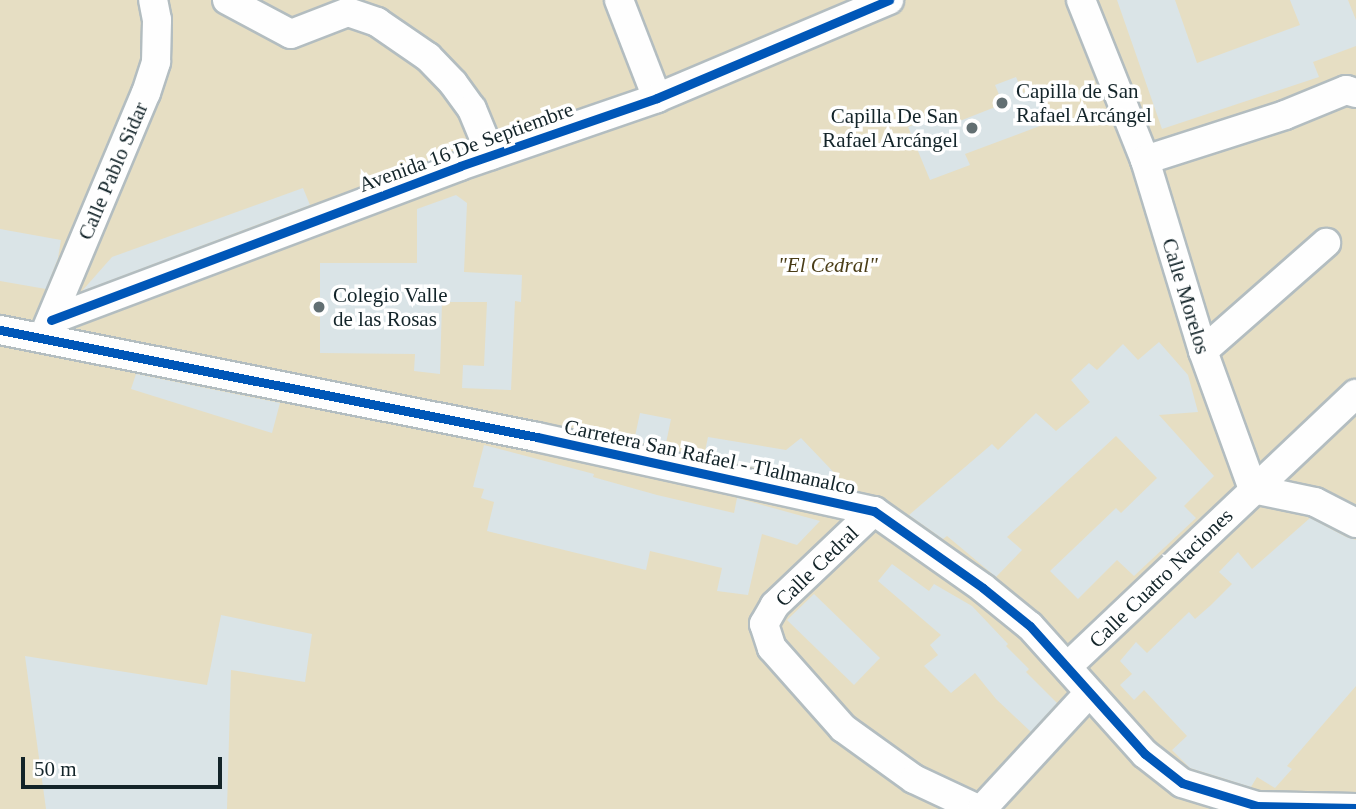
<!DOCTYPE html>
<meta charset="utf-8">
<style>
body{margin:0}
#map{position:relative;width:1356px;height:809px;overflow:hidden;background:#f5fafb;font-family:"Times New Roman",serif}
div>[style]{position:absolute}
.green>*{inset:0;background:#e6dec3}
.building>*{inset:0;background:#dae4e7}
.roads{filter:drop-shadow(2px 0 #b3bdc0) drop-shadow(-2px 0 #b3bdc0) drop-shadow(0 2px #b3bdc0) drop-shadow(0 -2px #b3bdc0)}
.minor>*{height:28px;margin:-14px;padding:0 14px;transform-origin:14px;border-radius:14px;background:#fefefe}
.cycleway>*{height:9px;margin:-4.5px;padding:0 4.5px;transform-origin:4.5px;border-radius:4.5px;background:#0057b8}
.dots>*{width:19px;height:19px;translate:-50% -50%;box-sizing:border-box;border:4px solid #fff;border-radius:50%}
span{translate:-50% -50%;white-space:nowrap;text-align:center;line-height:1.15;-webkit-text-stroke:7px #fff;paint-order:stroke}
.poi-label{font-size:21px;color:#132429}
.left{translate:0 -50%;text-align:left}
.right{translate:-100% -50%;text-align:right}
.street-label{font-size:21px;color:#132429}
.park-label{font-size:21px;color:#4a3d17;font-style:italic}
.scale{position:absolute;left:21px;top:757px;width:201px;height:32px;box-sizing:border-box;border:4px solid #132429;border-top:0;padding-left:9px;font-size:21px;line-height:24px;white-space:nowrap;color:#132429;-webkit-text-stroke:5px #fff;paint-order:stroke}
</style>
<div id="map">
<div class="green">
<div style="clip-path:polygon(0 0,1356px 0,1356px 809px,0 809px)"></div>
</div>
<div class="building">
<div style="clip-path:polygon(1117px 0,1175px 0,1197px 63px,1300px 25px,1290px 0,1348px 0,1356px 20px,1356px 46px,1313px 62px,1319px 77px,1162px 129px)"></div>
<div style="clip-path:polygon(1016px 77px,1023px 93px,1039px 87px,1053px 121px,965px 154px,970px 165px,930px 180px,908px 127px,947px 111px,952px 124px,1003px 104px,995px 85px)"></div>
<div style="clip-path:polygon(303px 188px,310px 205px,82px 291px,112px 257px)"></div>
<div style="clip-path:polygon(456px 195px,467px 203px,464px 272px,522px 275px,521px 302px,515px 301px,511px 390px,462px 388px,463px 365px,484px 366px,487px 302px,442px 302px,440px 374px,414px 371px,415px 354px,320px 353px,320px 263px,417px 263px,417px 209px)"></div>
<div style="clip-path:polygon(0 229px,61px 240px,58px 258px,46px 289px,0 281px)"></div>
<div style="clip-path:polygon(1159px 342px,1188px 375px,1198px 412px,1159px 415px,1214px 476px,1184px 506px,1196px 518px,1134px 576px,1117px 560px,1078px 599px,1050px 571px,1116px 508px,1121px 513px,1157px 478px,1116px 436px,1007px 537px,1022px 550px,996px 577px,947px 536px,943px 539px,909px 515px,992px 444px,998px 450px,1036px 413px,1056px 431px,1090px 402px,1071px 380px,1089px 363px,1097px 370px,1123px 344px,1138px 360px)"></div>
<div style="clip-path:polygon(136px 374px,280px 403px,272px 433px,131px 389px)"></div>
<div style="clip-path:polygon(640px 413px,671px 419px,665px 448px,634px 441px)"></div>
<div style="clip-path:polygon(708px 437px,786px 450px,801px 438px,843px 482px,776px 469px,775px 472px,704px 456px)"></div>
<div style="clip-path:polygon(484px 445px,594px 474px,593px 477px,657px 495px,734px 513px,737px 498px,820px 521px,797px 545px,762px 534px,748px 595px,717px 591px,722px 568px,650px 551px,646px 570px,487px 531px,494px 502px,481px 498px,484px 489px,473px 487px)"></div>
<div style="clip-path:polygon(1310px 518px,1346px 537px,1356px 540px,1356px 686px,1287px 766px,1292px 769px,1275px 788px,1257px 777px,1251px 787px,1190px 768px,1172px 750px,1187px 736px,1144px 690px,1134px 700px,1120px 685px,1132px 674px,1120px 661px,1136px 642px,1147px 653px,1189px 612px,1195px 619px,1211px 605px,1232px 584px,1219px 572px,1238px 552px,1252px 569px)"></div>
<div style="clip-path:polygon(892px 564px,929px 591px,934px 584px,972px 606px,1008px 644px,1006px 646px,1029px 669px,1026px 672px,1057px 703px,1031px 732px,996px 699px,975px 673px,951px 693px,924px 666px,938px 655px,930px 645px,941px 635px,878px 581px)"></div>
<div style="clip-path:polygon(814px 594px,880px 658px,854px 685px,787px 620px)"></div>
<div style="clip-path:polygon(221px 615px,312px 634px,305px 682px,231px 670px,227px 809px,46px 809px,25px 656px,207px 685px)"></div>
</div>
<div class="roads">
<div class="minor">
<div style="left:227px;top:0;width:72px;rotate:28deg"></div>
<div style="left:291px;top:34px;width:61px;rotate:-21.1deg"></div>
<div style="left:348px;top:12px;width:31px;rotate:19deg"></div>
<div style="left:377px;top:22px;width:62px;rotate:34.5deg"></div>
<div style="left:428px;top:57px;width:36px;rotate:46deg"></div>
<div style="left:453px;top:83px;width:32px;rotate:54deg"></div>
<div style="left:472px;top:109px;width:50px;rotate:67.6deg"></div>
<div style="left:619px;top:0;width:105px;rotate:68.8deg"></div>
<div style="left:1081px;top:0;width:172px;rotate:68.2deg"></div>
<div style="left:1145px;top:160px;width:200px;rotate:73.1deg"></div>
<div style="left:1203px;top:351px;width:147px;rotate:70.1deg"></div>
<div style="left:1145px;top:160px;width:147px;rotate:-17.8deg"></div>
<div style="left:1285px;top:115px;width:66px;rotate:-22.3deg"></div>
<div style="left:1346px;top:90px;width:10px;rotate:17deg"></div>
<div style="left:51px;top:320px;width:437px;rotate:-20.6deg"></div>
<div style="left:460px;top:166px;width:208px;rotate:-19deg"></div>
<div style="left:657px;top:98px;width:252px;rotate:-22.9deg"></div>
<div style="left:47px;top:328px;width:255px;rotate:-67.2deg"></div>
<div style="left:146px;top:93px;width:33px;rotate:-72deg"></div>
<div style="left:156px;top:62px;width:42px;rotate:-88.6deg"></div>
<div style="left:157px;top:20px;width:20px;rotate:-101deg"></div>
<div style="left:0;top:330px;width:548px;rotate:11.27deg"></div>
<div style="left:537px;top:437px;width:345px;rotate:12.4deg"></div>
<div style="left:874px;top:511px;width:133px;rotate:35.2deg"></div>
<div style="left:983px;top:588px;width:60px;rotate:39deg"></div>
<div style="left:1030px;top:626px;width:172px;rotate:48.1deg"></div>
<div style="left:1145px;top:754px;width:47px;rotate:38.1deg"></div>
<div style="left:1182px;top:783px;width:78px;rotate:17deg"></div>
<div style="left:1257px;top:806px;width:99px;rotate:1.2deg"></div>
<div style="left:1203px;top:351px;width:164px;rotate:-41.3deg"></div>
<div style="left:1253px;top:489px;width:63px;rotate:11.8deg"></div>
<div style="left:1315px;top:502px;width:46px;rotate:27.1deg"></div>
<div style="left:874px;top:511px;width:137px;rotate:136.5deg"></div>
<div style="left:775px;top:605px;width:22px;rotate:120deg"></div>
<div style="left:764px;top:624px;width:25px;rotate:72deg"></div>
<div style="left:772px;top:648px;width:107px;rotate:48.4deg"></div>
<div style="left:843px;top:728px;width:87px;rotate:35.7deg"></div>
<div style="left:914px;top:779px;width:71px;rotate:25.1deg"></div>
<div style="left:1068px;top:666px;width:396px;rotate:-43.4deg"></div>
<div style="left:982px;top:809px;width:158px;rotate:-47.3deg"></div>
</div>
</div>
<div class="cycleway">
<div style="left:51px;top:320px;width:437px;rotate:-20.6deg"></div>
<div style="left:460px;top:166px;width:208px;rotate:-19deg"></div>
<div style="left:657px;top:98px;width:252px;rotate:-22.9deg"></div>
<div style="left:0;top:330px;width:548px;rotate:11.27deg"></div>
<div style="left:537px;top:437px;width:345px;rotate:12.4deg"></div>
<div style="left:874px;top:511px;width:133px;rotate:35.2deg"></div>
<div style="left:983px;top:588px;width:60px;rotate:39deg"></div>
<div style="left:1030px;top:626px;width:172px;rotate:48.1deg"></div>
<div style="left:1145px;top:754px;width:47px;rotate:38.1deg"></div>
<div style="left:1182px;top:783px;width:78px;rotate:17deg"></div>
<div style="left:1257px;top:806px;width:99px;rotate:1.2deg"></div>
</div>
<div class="dots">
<div style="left:1002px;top:103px;background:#626f72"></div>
<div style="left:972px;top:128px;background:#626f72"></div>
<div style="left:319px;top:307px;background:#626f72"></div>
</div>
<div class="poi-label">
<span class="left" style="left:1016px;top:103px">Capilla de San<br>Rafael Arcángel</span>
<span class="right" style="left:958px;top:128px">Capilla De San<br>Rafael Arcángel</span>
<span class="left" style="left:333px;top:307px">Colegio Valle<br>de las Rosas</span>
</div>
<div class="street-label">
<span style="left:466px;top:147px;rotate:-20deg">Avenida 16 De Septiembre</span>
<span style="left:113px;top:171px;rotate:-67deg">Calle Pablo Sidar</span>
<span style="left:1186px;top:296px;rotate:73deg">Calle Morelos</span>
<span style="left:710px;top:457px;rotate:12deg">Carretera San Rafael - Tlalmanalco</span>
<span style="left:817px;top:566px;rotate:-44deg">Calle Cedral</span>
<span style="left:1161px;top:578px;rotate:-44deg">Calle Cuatro Naciones</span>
</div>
<div class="park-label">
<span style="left:828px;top:265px">"El Cedral"</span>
</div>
<div class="scale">50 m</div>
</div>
